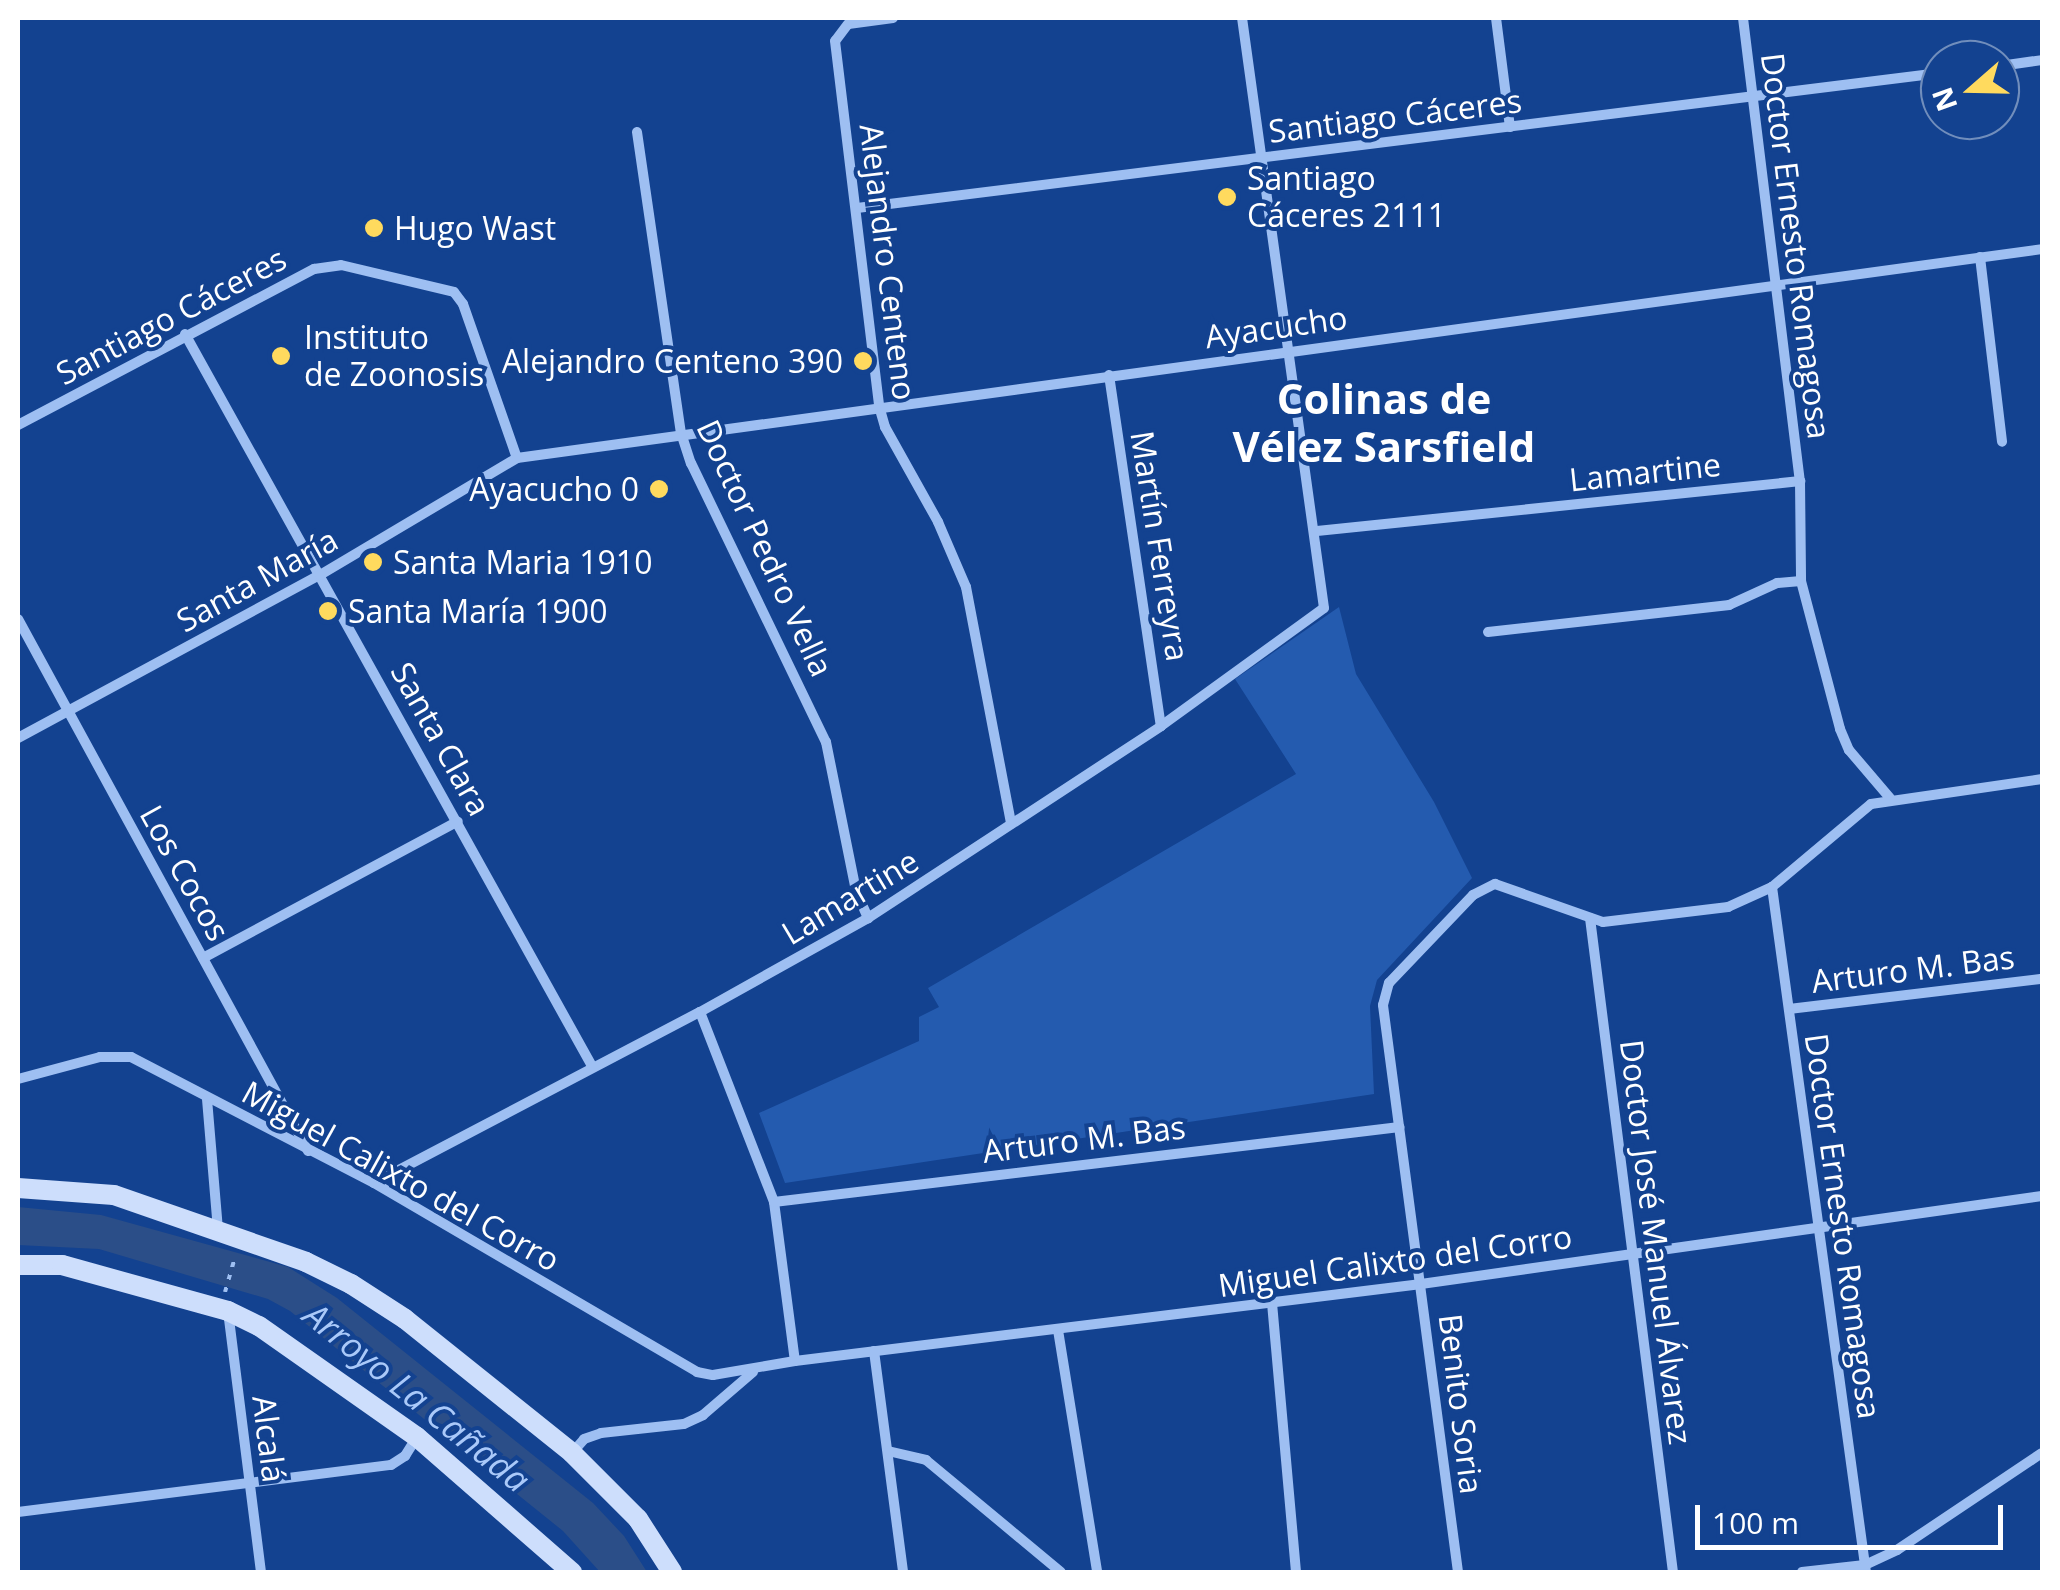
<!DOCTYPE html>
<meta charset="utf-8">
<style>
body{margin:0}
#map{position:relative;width:2060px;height:1590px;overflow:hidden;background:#134290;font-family:"Open Sans",sans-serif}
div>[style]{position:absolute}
.green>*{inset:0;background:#245baf}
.water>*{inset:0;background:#2b4e88}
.path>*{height:4px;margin-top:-2px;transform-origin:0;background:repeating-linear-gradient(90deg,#9ebff2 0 5px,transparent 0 13px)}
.minor>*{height:10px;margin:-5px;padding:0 5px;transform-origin:5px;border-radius:5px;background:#9ebff2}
.secondary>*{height:20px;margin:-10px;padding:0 10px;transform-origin:10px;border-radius:10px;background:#cddefc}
.dots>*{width:28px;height:28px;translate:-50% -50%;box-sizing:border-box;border:5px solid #134290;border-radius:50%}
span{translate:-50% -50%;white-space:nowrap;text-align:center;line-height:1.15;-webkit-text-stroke:8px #134290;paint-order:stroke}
.street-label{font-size:32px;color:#fff}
.poi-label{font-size:32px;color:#fff}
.left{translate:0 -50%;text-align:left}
.right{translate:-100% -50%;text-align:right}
.water-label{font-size:35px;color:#aac9f9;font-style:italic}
.district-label{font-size:42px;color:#fff;font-weight:700}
.frame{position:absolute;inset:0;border:20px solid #fff;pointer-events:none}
.north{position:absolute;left:1920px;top:40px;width:100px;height:100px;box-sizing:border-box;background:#134290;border:2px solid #718ebc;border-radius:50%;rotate:250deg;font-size:28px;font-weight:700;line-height:40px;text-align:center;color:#fff}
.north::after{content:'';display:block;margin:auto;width:35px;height:45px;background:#ffda5e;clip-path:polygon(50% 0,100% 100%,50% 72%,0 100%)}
.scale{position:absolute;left:1695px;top:1505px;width:308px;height:45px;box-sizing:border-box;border:5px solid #fff;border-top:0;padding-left:12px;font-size:30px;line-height:35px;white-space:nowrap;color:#fff;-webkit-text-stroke:8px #134290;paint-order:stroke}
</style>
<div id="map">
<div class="green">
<div style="clip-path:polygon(1339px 607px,1356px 674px,1434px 802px,1472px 878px,1377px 980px,1370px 1006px,1374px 1094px,785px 1183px,759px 1113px,919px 1041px,919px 1017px,939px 1007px,928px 988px,1296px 774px,1235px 679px)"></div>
</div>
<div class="water">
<div style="clip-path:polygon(18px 1207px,101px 1215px,288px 1267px,337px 1298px,593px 1503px,624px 1536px,647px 1572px,600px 1572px,563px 1531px,290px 1311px,268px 1299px,99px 1249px,18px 1245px)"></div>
</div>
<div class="path">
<div style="left:225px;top:1292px;width:35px;rotate:-74deg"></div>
</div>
<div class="minor">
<div style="left:893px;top:18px;width:45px;rotate:172.4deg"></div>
<div style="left:848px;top:24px;width:21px;rotate:127deg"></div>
<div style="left:835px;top:41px;width:368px;rotate:83.1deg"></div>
<div style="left:879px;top:406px;width:22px;rotate:74deg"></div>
<div style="left:885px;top:427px;width:109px;rotate:60.8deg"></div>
<div style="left:938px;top:522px;width:71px;rotate:66.7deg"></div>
<div style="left:966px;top:587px;width:241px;rotate:79.2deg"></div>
<div style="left:1496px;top:18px;width:110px;rotate:82.7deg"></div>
<div style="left:1743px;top:18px;width:466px;rotate:83deg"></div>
<div style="left:1800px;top:481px;width:100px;rotate:89.4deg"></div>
<div style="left:1801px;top:581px;width:153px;rotate:75.2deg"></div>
<div style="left:1840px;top:729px;width:23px;rotate:67deg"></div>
<div style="left:1849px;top:750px;width:63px;rotate:49.5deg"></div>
<div style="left:2000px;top:66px;width:42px;rotate:-8.1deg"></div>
<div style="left:637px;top:132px;width:304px;rotate:81.7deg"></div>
<div style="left:681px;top:433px;width:32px;rotate:72deg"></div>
<div style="left:691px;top:463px;width:310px;rotate:64.2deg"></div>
<div style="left:826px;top:742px;width:152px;rotate:78.6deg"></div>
<div style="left:856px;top:891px;width:30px;rotate:66deg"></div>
<div style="left:857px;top:208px;width:1091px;rotate:-7.11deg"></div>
<div style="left:1980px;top:257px;width:186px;rotate:83.2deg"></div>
<div style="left:185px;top:334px;width:838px;rotate:60.93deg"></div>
<div style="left:1109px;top:375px;width:355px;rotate:81.6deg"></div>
<div style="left:18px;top:425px;width:335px;rotate:-27.8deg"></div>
<div style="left:314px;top:269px;width:27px;rotate:-8deg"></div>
<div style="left:341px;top:265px;width:116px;rotate:13.4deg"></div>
<div style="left:454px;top:292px;width:15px;rotate:53deg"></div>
<div style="left:463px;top:304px;width:163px;rotate:70.7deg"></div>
<div style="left:1317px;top:531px;width:486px;rotate:-5.9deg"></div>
<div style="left:18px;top:619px;width:606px;rotate:61.4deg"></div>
<div style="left:1488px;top:632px;width:243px;rotate:-6.4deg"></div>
<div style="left:1729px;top:605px;width:53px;rotate:-24.6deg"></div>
<div style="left:1777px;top:583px;width:24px;rotate:-5deg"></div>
<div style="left:18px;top:738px;width:343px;rotate:-28.4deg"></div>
<div style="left:320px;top:575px;width:229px;rotate:-30.7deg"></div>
<div style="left:517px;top:458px;width:1539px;rotate:-7.8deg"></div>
<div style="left:1772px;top:887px;width:691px;rotate:82.19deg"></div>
<div style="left:1590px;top:918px;width:659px;rotate:82.77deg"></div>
<div style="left:203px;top:958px;width:289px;rotate:-28.2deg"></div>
<div style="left:1789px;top:1009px;width:255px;rotate:-6.8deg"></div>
<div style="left:700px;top:1012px;width:204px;rotate:68.7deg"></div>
<div style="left:774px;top:1202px;width:160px;rotate:82.5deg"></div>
<div style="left:18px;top:1079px;width:85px;rotate:-15deg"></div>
<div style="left:100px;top:1057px;width:31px"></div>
<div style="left:131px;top:1057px;width:274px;rotate:27.4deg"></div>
<div style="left:374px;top:1183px;width:374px;rotate:30.3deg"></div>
<div style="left:697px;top:1372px;width:16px;rotate:11deg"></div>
<div style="left:713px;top:1375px;width:83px;rotate:-9.7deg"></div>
<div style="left:795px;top:1361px;width:631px;rotate:-7.01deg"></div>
<div style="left:1421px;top:1284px;width:627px;rotate:-8.07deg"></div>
<div style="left:207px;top:1099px;width:132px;rotate:85.2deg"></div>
<div style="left:374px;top:1183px;width:368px;rotate:-27.7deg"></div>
<div style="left:700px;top:1012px;width:193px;rotate:-29.2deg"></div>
<div style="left:868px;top:918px;width:350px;rotate:-33.2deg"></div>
<div style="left:1161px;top:726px;width:201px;rotate:-35.9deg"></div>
<div style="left:1324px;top:608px;width:596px;rotate:-97.91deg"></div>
<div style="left:774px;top:1202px;width:630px;rotate:-6.83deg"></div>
<div style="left:1272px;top:1303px;width:270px;rotate:84.9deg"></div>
<div style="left:228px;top:1311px;width:263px;rotate:82.8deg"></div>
<div style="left:1058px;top:1330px;width:245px;rotate:80.8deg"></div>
<div style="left:874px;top:1351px;width:223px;rotate:82.5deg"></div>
<div style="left:888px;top:1451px;width:39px;rotate:13deg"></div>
<div style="left:926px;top:1460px;width:175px;rotate:39.7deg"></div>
<div style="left:572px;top:1453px;width:18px;rotate:-49deg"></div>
<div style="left:584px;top:1439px;width:18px;rotate:-19deg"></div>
<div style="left:601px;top:1433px;width:83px;rotate:-6.2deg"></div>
<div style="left:684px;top:1424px;width:21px;rotate:-25deg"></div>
<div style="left:703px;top:1415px;width:66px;rotate:-40.7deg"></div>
<div style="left:18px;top:1512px;width:376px;rotate:-7.2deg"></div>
<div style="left:391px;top:1465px;width:17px;rotate:-33deg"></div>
<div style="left:405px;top:1456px;width:22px;rotate:-58deg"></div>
<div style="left:1458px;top:1572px;width:572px;rotate:-97.54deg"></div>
<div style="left:1383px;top:1005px;width:23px;rotate:-75deg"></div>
<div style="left:1389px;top:983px;width:122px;rotate:-46.3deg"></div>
<div style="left:1473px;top:895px;width:25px;rotate:-27deg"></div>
<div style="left:1495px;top:884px;width:114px;rotate:19.4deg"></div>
<div style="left:1603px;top:922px;width:126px;rotate:-6.8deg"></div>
<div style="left:1728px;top:907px;width:48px;rotate:-24.4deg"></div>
<div style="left:1772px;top:887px;width:129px;rotate:-40deg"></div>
<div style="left:1871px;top:804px;width:173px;rotate:-8.3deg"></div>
<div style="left:1802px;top:1572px;width:63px;rotate:-6.3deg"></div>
<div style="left:1865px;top:1565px;width:35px;rotate:-25deg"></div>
<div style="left:1897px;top:1550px;width:174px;rotate:-33.8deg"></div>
</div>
<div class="secondary">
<div style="left:18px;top:1188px;width:96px;rotate:4.2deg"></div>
<div style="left:114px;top:1195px;width:203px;rotate:19.2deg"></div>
<div style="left:306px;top:1262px;width:50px;rotate:26.1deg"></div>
<div style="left:351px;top:1284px;width:64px;rotate:32.9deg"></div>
<div style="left:405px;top:1319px;width:214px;rotate:38.7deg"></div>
<div style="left:572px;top:1453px;width:93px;rotate:45deg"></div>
<div style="left:638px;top:1519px;width:63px;rotate:57.3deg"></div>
<div style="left:18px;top:1265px;width:44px"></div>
<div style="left:62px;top:1265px;width:172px;rotate:15.5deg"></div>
<div style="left:228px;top:1311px;width:34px;rotate:26deg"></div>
<div style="left:259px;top:1326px;width:193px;rotate:35.1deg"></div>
<div style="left:417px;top:1437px;width:206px;rotate:41.1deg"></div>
</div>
<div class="dots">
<div style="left:1227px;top:197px;background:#ffda5e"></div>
<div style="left:374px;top:228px;background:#ffda5e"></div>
<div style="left:281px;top:356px;background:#ffda5e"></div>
<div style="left:863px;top:361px;background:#ffda5e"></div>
<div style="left:659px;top:489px;background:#ffda5e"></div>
<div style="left:373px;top:562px;background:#ffda5e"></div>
<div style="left:328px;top:611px;background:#ffda5e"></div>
</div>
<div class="street-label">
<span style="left:1395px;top:116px;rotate:-7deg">Santiago Cáceres</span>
<span style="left:1796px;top:246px;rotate:83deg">Doctor Ernesto Romagosa</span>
<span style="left:888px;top:262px;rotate:83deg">Alejandro Centeno</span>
<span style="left:171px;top:316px;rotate:-28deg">Santiago Cáceres</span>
<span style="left:1276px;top:327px;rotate:-8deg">Ayacucho</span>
<span style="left:1645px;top:472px;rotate:-6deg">Lamartine</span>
<span style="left:1160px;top:546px;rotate:81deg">Martín Ferreyra</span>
<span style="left:765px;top:548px;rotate:65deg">Doctor Pedro Vella</span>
<span style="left:257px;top:580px;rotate:-29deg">Santa María</span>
<span style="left:441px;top:739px;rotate:61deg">Santa Clara</span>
<span style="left:185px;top:873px;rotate:61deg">Los Cocos</span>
<span style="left:850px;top:897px;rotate:-31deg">Lamartine</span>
<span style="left:1913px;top:969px;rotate:-7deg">Arturo M. Bas</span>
<span style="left:1084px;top:1139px;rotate:-7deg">Arturo M. Bas</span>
<span style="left:401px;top:1176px;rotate:29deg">Miguel Calixto del Corro</span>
<span style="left:1843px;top:1226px;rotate:82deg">Doctor Ernesto Romagosa</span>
<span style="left:1656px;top:1242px;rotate:83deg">Doctor José Manuel Álvarez</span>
<span style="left:1395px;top:1261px;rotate:-8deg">Miguel Calixto del Corro</span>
<span style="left:1461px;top:1404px;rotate:83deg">Benito Soria</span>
<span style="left:269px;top:1439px;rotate:83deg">Alcalá</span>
</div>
<div class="poi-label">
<span class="left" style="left:1247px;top:197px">Santiago<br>Cáceres 2111</span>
<span class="left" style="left:394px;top:228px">Hugo Wast</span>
<span class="left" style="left:304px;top:356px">Instituto<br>de Zoonosis</span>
<span class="right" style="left:843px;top:361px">Alejandro Centeno 390</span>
<span class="right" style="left:639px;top:489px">Ayacucho 0</span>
<span class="left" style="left:393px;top:562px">Santa Maria 1910</span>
<span class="left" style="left:348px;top:611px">Santa María 1900</span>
</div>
<div class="water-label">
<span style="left:417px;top:1397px;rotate:39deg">Arroyo La Cañada</span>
</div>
<div class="district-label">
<span style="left:1384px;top:422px">Colinas de<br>Vélez Sarsfield</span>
</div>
<div class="frame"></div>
<div class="north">N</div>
<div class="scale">100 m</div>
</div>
